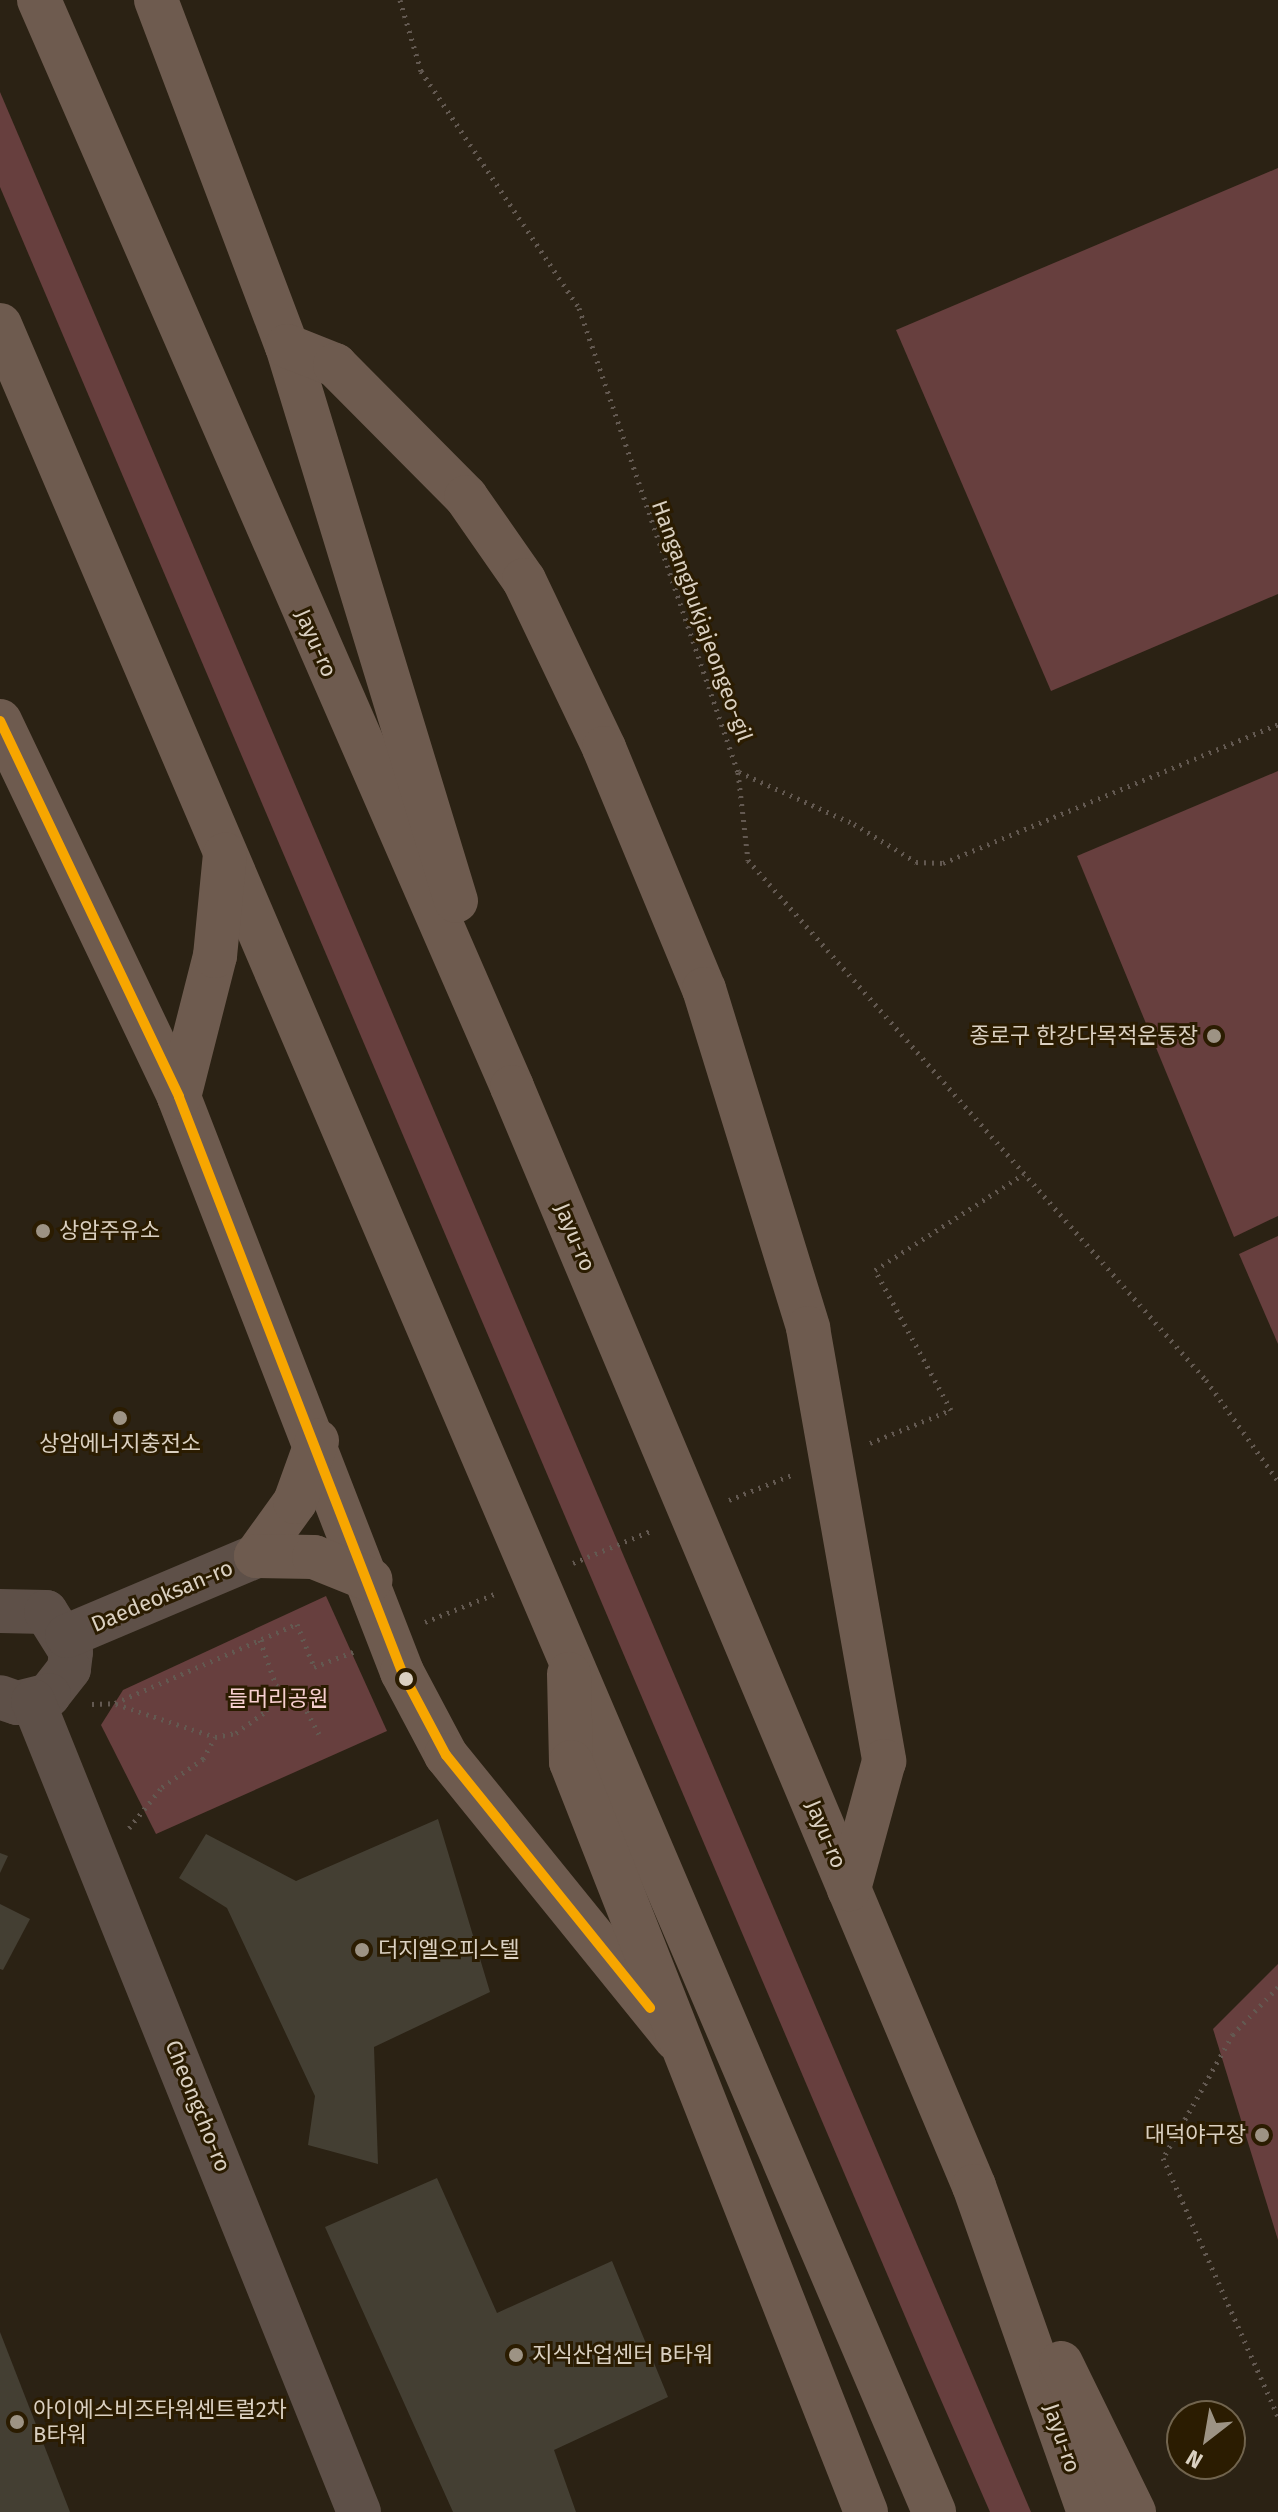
<!DOCTYPE html>
<meta charset="utf-8">
<style>
body{margin:0}
#map{position:relative;width:1278px;height:2512px;overflow:hidden;background:#2b2214;font-family:"Fira Sans","Noto Sans KR",sans-serif}
div>[style]{position:absolute}
.green>*{inset:0;background:#673f3e}
.building>*{inset:0;background:#443f33}
.path>*{height:5px;margin-top:-2.5px;transform-origin:0;background:repeating-linear-gradient(90deg,#635951 0 2px,transparent 0 8px)}
.minor>*{height:44px;margin:-22px;padding:0 22px;transform-origin:22px;border-radius:22px;background:#5e5048}
.highway>*{height:44px;margin:-22px;padding:0 22px;transform-origin:22px;border-radius:22px;background:#6e5b4f}
.bus-1>*{height:10px;margin:-5px;padding:0 5px;transform-origin:5px;border-radius:5px;background:#f7a600}
.dots>*{width:22px;height:22px;translate:-50% -50%;box-sizing:border-box;border:4px solid #2b1c01;border-radius:50%}
span{translate:-50% -50%;white-space:nowrap;text-align:center;line-height:1.15;-webkit-text-stroke:6px #2b1c01;paint-order:stroke}
.street-label{font-size:22px;color:#dad0c1}
.poi-label{font-size:22px;color:#dad0c1}
.right{translate:-100% -50%;text-align:right}
.left{translate:0 -50%;text-align:left}
.park-label{font-size:22px;color:#f7cfd0}
.north{position:absolute;left:1166px;top:2400px;width:80px;height:80px;box-sizing:border-box;background:#2b1c01;border:2px solid #71644e;border-radius:50%;rotate:211deg;font-size:22px;font-weight:700;line-height:32px;text-align:center;color:#dad0c1}
.north::after{content:'';display:block;margin:auto;width:28px;height:36px;background:#9d9384;clip-path:polygon(50% 0,100% 100%,50% 72%,0 100%)}
</style>
<div id="map">
<div class="green">
<div style="clip-path:polygon(0 92px,1031px 2512px,990px 2512px,927px 2368px,0 187px)"></div>
<div style="clip-path:polygon(1278px 168px,1278px 594px,1051px 691px,896px 330px)"></div>
<div style="clip-path:polygon(1278px 771px,1278px 1216px,1234px 1237px,1077px 856px)"></div>
<div style="clip-path:polygon(1278px 1236px,1278px 1344px,1239px 1254px)"></div>
<div style="clip-path:polygon(326px 1596px,387px 1731px,156px 1834px,101px 1725px,123px 1690px)"></div>
<div style="clip-path:polygon(1278px 1964px,1278px 2240px,1213px 2029px)"></div>
</div>
<div class="building">
<div style="clip-path:polygon(438px 1819px,490px 1992px,374px 2047px,378px 2164px,308px 2145px,315px 2096px,227px 1908px,179px 1878px,206px 1834px,296px 1881px)"></div>
<div style="clip-path:polygon(0 1853px,8px 1856px,0 1873px)"></div>
<div style="clip-path:polygon(0 1904px,30px 1919px,3px 1970px,0 1969px)"></div>
<div style="clip-path:polygon(437px 2178px,497px 2313px,612px 2261px,668px 2397px,554px 2450px,576px 2512px,453px 2512px,325px 2227px)"></div>
<div style="clip-path:polygon(0 2332px,70px 2512px,0 2512px)"></div>
</div>
<div class="path">
<div style="left:400px;top:0;width:74px;rotate:73.5deg"></div>
<div style="left:421px;top:71px;width:285px;rotate:56.3deg"></div>
<div style="left:579px;top:308px;width:490px;rotate:71.1deg"></div>
<div style="left:738px;top:772px;width:89px;rotate:83.5deg"></div>
<div style="left:748px;top:860px;width:693px;rotate:48.63deg"></div>
<div style="left:1206px;top:1380px;width:124px;rotate:54.5deg"></div>
<div style="left:739px;top:772px;width:126px;rotate:24.3deg"></div>
<div style="left:854px;top:824px;width:73px;rotate:31.5deg"></div>
<div style="left:916px;top:862px;width:27px;rotate:2deg"></div>
<div style="left:943px;top:863px;width:363px;rotate:-22.5deg"></div>
<div style="left:870px;top:1443px;width:87px;rotate:-22.2deg"></div>
<div style="left:951px;top:1410px;width:159px;rotate:-118.5deg"></div>
<div style="left:875px;top:1270px;width:177px;rotate:-32.8deg"></div>
<div style="left:729px;top:1500px;width:70px;rotate:-21.8deg"></div>
<div style="left:573px;top:1563px;width:87px;rotate:-22.4deg"></div>
<div style="left:425px;top:1622px;width:78px;rotate:-21.9deg"></div>
<div style="left:260px;top:1640px;width:48px;rotate:70.4deg"></div>
<div style="left:276px;top:1685px;width:33px;rotate:35deg"></div>
<div style="left:303px;top:1704px;width:34px;rotate:62deg"></div>
<div style="left:92px;top:1704px;width:23px;rotate:-2deg"></div>
<div style="left:115px;top:1703px;width:198px;rotate:-23.5deg"></div>
<div style="left:297px;top:1624px;width:46px;rotate:68.4deg"></div>
<div style="left:314px;top:1667px;width:42px;rotate:-21deg"></div>
<div style="left:116px;top:1704px;width:104px;rotate:18.4deg"></div>
<div style="left:215px;top:1737px;width:21px;rotate:-11deg"></div>
<div style="left:236px;top:1733px;width:37px;rotate:-36deg"></div>
<div style="left:266px;top:1711px;width:28px;rotate:-69deg"></div>
<div style="left:129px;top:1828px;width:53px;rotate:-51.2deg"></div>
<div style="left:162px;top:1787px;width:50px;rotate:-34.3deg"></div>
<div style="left:203px;top:1759px;width:25px;rotate:-61deg"></div>
<div style="left:1278px;top:1987px;width:65px;rotate:133.8deg"></div>
<div style="left:1233px;top:2034px;width:142px;rotate:119.4deg"></div>
<div style="left:1163px;top:2158px;width:282px;rotate:66deg"></div>
</div>
<div class="minor">
<div style="left:0;top:1611px;width:46px;rotate:1.2deg"></div>
<div style="left:46px;top:1612px;width:47px;rotate:58deg"></div>
<div style="left:71px;top:1652px;width:17px;rotate:97deg"></div>
<div style="left:69px;top:1669px;width:33px;rotate:128deg"></div>
<div style="left:49px;top:1695px;width:33px;rotate:166deg"></div>
<div style="left:17px;top:1703px;width:18px;rotate:-161deg"></div>
<div style="left:67px;top:1636px;width:205px;rotate:-22.9deg"></div>
<div style="left:33px;top:1701px;width:874px;rotate:68.1deg"></div>
</div>
<div class="highway">
<div style="left:39px;top:0;width:1185px;rotate:66.48deg"></div>
<div style="left:512px;top:1087px;width:1192px;rotate:67.2deg"></div>
<div style="left:974px;top:2186px;width:346px;rotate:70.6deg"></div>
<div style="left:156px;top:0;width:370px;rotate:69.3deg"></div>
<div style="left:287px;top:346px;width:580px;rotate:73.06deg"></div>
<div style="left:0;top:325px;width:2378px;rotate:66.87deg"></div>
<div style="left:287px;top:346px;width:52px;rotate:21.6deg"></div>
<div style="left:335px;top:365px;width:186px;rotate:45.2deg"></div>
<div style="left:466px;top:497px;width:101px;rotate:55.1deg"></div>
<div style="left:524px;top:580px;width:186px;rotate:64.5deg"></div>
<div style="left:604px;top:748px;width:261px;rotate:67.5deg"></div>
<div style="left:704px;top:989px;width:355px;rotate:72.9deg"></div>
<div style="left:808px;top:1328px;width:440px;rotate:80deg"></div>
<div style="left:884px;top:1761px;width:133px;rotate:105.3deg"></div>
<div style="left:0;top:721px;width:416px;rotate:64.5deg"></div>
<div style="left:179px;top:1097px;width:617px;rotate:68.8deg"></div>
<div style="left:402px;top:1672px;width:94px;rotate:62.1deg"></div>
<div style="left:446px;top:1755px;width:365px;rotate:51deg"></div>
<div style="left:179px;top:1097px;width:146px;rotate:-75.7deg"></div>
<div style="left:215px;top:956px;width:102px;rotate:-84.4deg"></div>
<div style="left:256px;top:1556px;width:67px;rotate:-54.2deg"></div>
<div style="left:295px;top:1502px;width:65px;rotate:-70.2deg"></div>
<div style="left:256px;top:1556px;width:58px;rotate:1deg"></div>
<div style="left:314px;top:1557px;width:61px;rotate:22deg"></div>
<div style="left:569px;top:1674px;width:88px;rotate:88.7deg"></div>
<div style="left:571px;top:1762px;width:806px;rotate:68.53deg"></div>
<div style="left:1061px;top:2363px;width:166px;rotate:63.9deg"></div>
</div>
<div class="bus-1">
<div style="left:0;top:721px;width:416px;rotate:64.5deg"></div>
<div style="left:179px;top:1097px;width:617px;rotate:68.8deg"></div>
<div style="left:402px;top:1672px;width:94px;rotate:62.1deg"></div>
<div style="left:446px;top:1755px;width:325px;rotate:51.1deg"></div>
</div>
<div class="dots">
<div style="left:1214px;top:1036px;background:#9d9384"></div>
<div style="left:43px;top:1231px;background:#9d9384"></div>
<div style="left:120px;top:1418px;background:#9d9384"></div>
<div style="left:406px;top:1679px;background:#dad0c1"></div>
<div style="left:362px;top:1950px;background:#9d9384"></div>
<div style="left:1262px;top:2135px;background:#9d9384"></div>
<div style="left:516px;top:2355px;background:#9d9384"></div>
<div style="left:17px;top:2422px;background:#9d9384"></div>
</div>
<div class="street-label">
<span style="left:702px;top:621px;rotate:70deg">Hangangbukjajeongeo-gil</span>
<span style="left:316px;top:643px;rotate:66deg">Jayu-ro</span>
<span style="left:575px;top:1237px;rotate:67deg">Jayu-ro</span>
<span style="left:162px;top:1596px;rotate:-23deg">Daedeoksan-ro</span>
<span style="left:826px;top:1834px;rotate:67deg">Jayu-ro</span>
<span style="left:198px;top:2106px;rotate:68deg">Cheongcho-ro</span>
<span style="left:1062px;top:2438px;rotate:71deg">Jayu-ro</span>
</div>
<div class="poi-label">
<span class="right" style="left:1198px;top:1036px">종로구 한강다목적운동장</span>
<span class="left" style="left:59px;top:1231px">상암주유소</span>
<span style="left:120px;top:1444px">상암에너지충전소</span>
<span class="left" style="left:378px;top:1950px">더지엘오피스텔</span>
<span class="right" style="left:1246px;top:2135px">대덕야구장</span>
<span class="left" style="left:532px;top:2355px">지식산업센터 B타워</span>
<span class="left" style="left:33px;top:2422px">아이에스비즈타워센트럴2차<br>B타워</span>
</div>
<div class="park-label">
<span style="left:278px;top:1699px">들머리공원</span>
</div>
<div class="north">N</div>
</div>
